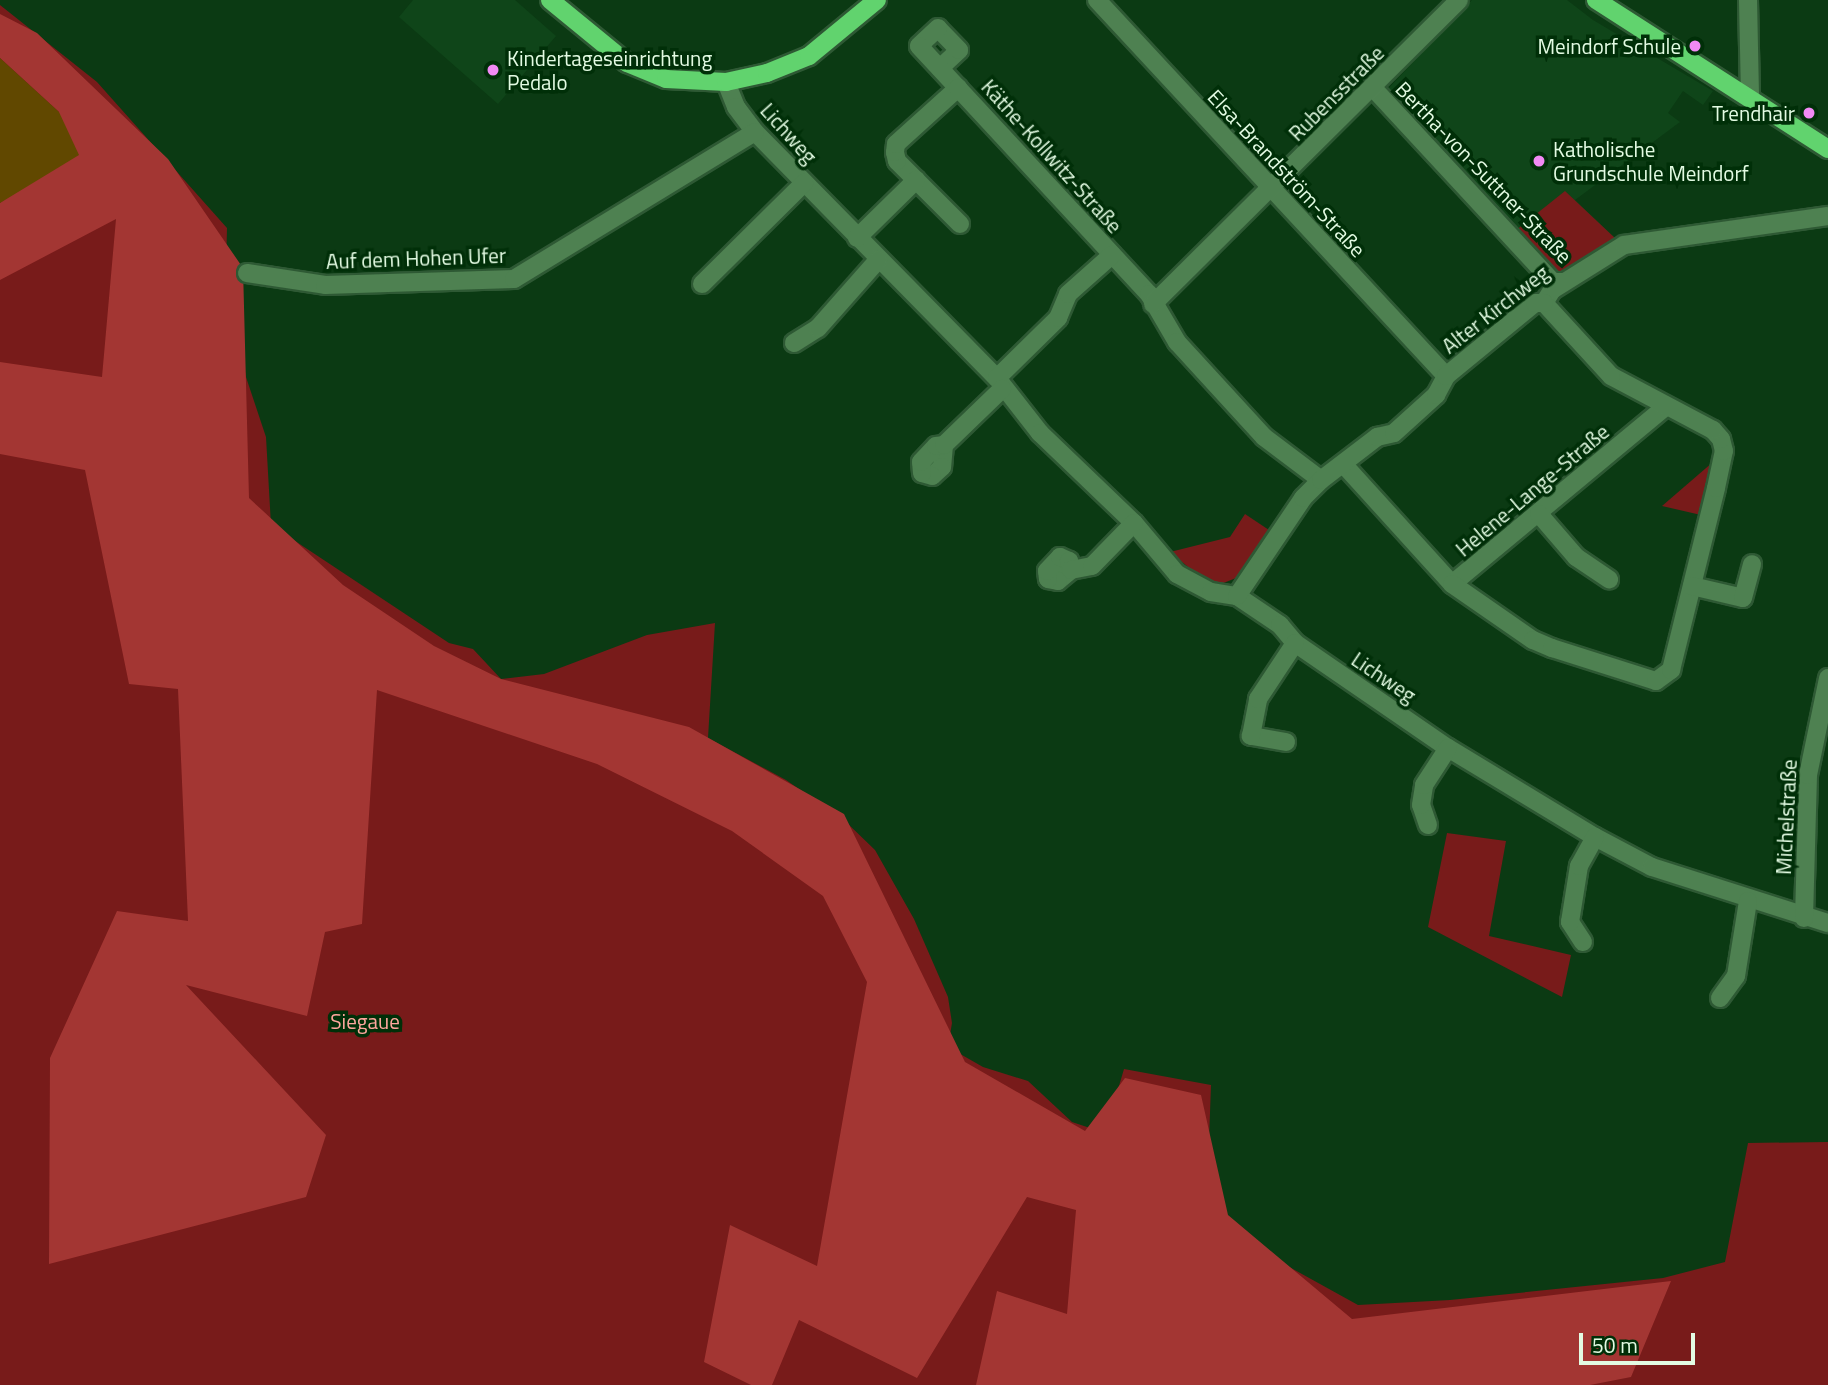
<!DOCTYPE html>
<meta charset="utf-8">
<style>
body{margin:0}
#map{position:relative;width:1828px;height:1385px;overflow:hidden;background:#0b3a13;font-family:"Titillium Web",sans-serif}
div>[style]{position:absolute}
.built>*{inset:0;background:#0f4519}
.green>*{inset:0;background:#781b1a}
.forest>*{inset:0;background:#a33633}
.water>*{inset:0;background:#614800}
.roads{filter:drop-shadow(2px 0 #2e5934) drop-shadow(-2px 0 #2e5934) drop-shadow(0 2px #2e5934) drop-shadow(0 -2px #2e5934)}
.minor>*{height:18px;margin:-9px;padding:0 9px;transform-origin:9px;border-radius:9px;background:#4e8151}
.major>*{height:18px;margin:-9px;padding:0 9px;transform-origin:9px;border-radius:9px;background:#61d36e}
.dots>*{width:19px;height:19px;translate:-50% -50%;box-sizing:border-box;border:4px solid #002f08;border-radius:50%}
span{translate:-50% -50%;white-space:nowrap;text-align:center;line-height:1.15;-webkit-text-stroke:7px #002f08;paint-order:stroke}
.poi-label{font-size:21px;color:#e3fbe3}
.right{translate:-100% -50%;text-align:right}
.left{translate:0 -50%;text-align:left}
.street-label{font-size:21px;color:#e3fbe3}
.park-label{font-size:21px;color:#fea79e}
.scale{position:absolute;left:1579px;top:1333px;width:116px;height:32px;box-sizing:border-box;border:4px solid #e3fbe3;border-top:0;padding-left:9px;font-size:21px;line-height:24px;white-space:nowrap;color:#e3fbe3;-webkit-text-stroke:5px #002f08;paint-order:stroke}
</style>
<div id="map">
<div class="built">
<div style="clip-path:polygon(413px 0,515px 0,556px 36px,498px 104px,399px 17px)"></div>
<div style="clip-path:polygon(1472px 0,1567px 0,1593px 20px,1713px 91px,1703px 105px,1683px 91px,1668px 113px,1680px 122px,1575px 200px,1616px 239px,1553px 273px,1387px 90px)"></div>
</div>
<div class="green">
<div style="clip-path:polygon(0 5px,97px 82px,227px 228px,226px 270px,246px 377px,266px 437px,271px 525px,449px 643px,473px 649px,501px 679px,544px 674px,647px 635px,715px 623px,708px 738px,786px 780px,845px 821px,875px 850px,914px 919px,948px 997px,952px 1023px,948px 1047px,983px 1067px,1028px 1081px,1072px 1122px,1105px 1133px,1124px 1069px,1211px 1085px,1207px 1196px,1264px 1253px,1358px 1305px,1450px 1300px,1663px 1278px,1725px 1262px,1748px 1143px,1828px 1142px,1828px 1385px,0 1385px)"></div>
<div style="clip-path:polygon(1565px 191px,1616px 239px,1567px 276px,1553px 273px,1515px 231px)"></div>
<div style="clip-path:polygon(1713px 462px,1701px 515px,1662px 506px)"></div>
<div style="clip-path:polygon(1245px 514px,1269px 530px,1236px 578px,1221px 584px,1199px 576px,1170px 552px,1230px 537px)"></div>
<div style="clip-path:polygon(1447px 833px,1506px 841px,1489px 936px,1571px 955px,1562px 997px,1428px 927px)"></div>
</div>
<div class="forest">
<div style="clip-path:polygon(0 14px,37px 33px,168px 159px,243px 268px,249px 498px,343px 585px,434px 646px,501px 679px,689px 727px,844px 814px,965px 1062px,1085px 1131px,1125px 1078px,1201px 1095px,1228px 1215px,1352px 1319px,1671px 1281px,1631px 1377px,1590px 1385px,976px 1385px,997px 1291px,1067px 1314px,1076px 1210px,1027px 1197px,917px 1378px,799px 1320px,772px 1385px,751px 1385px,704px 1362px,730px 1225px,817px 1266px,867px 982px,823px 896px,732px 831px,597px 764px,377px 690px,362px 924px,325px 932px,307px 1016px,186px 985px,326px 1135px,306px 1197px,49px 1264px,50px 1058px,117px 911px,188px 921px,178px 689px,129px 684px,85px 470px,0 454px,0 362px,102px 377px,116px 219px,0 280px,0 203px,20px 188px,59px 112px,0 58px)"></div>
</div>
<div class="water">
<div style="clip-path:polygon(0 58px,59px 112px,79px 155px,0 203px)"></div>
</div>
<div class="roads">
<div class="minor">
<div style="left:1097px;top:0;width:513px;rotate:47.13deg"></div>
<div style="left:1748px;top:0;width:96px;rotate:88.8deg"></div>
<div style="left:940px;top:68px;width:26px;rotate:-43deg"></div>
<div style="left:959px;top:50px;width:30px;rotate:-134deg"></div>
<div style="left:938px;top:28px;width:26px;rotate:137deg"></div>
<div style="left:919px;top:46px;width:57px;rotate:47.1deg"></div>
<div style="left:726px;top:82px;width:27px;rotate:68deg"></div>
<div style="left:736px;top:107px;width:31px;rotate:53deg"></div>
<div style="left:755px;top:132px;width:345px;rotate:45.5deg"></div>
<div style="left:997px;top:378px;width:70px;rotate:52deg"></div>
<div style="left:1040px;top:433px;width:130px;rotate:43.8deg"></div>
<div style="left:1134px;top:523px;width:67px;rotate:49.9deg"></div>
<div style="left:1177px;top:574px;width:38px;rotate:28deg"></div>
<div style="left:1211px;top:592px;width:26px;rotate:9deg"></div>
<div style="left:1237px;top:596px;width:52px;rotate:34deg"></div>
<div style="left:1280px;top:625px;width:23px;rotate:50deg"></div>
<div style="left:1295px;top:643px;width:186px;rotate:34.5deg"></div>
<div style="left:1448px;top:748px;width:172px;rotate:31.2deg"></div>
<div style="left:1595px;top:837px;width:64px;rotate:27.8deg"></div>
<div style="left:1652px;top:867px;width:185px;rotate:17.7deg"></div>
<div style="left:1374px;top:89px;width:263px;rotate:47.2deg"></div>
<div style="left:1553px;top:282px;width:11px"></div>
<div style="left:960px;top:224px;width:89px;rotate:-135deg"></div>
<div style="left:897px;top:161px;width:9px;rotate:-103deg"></div>
<div style="left:895px;top:152px;width:8px;rotate:-83deg"></div>
<div style="left:896px;top:144px;width:84px;rotate:-42.1deg"></div>
<div style="left:958px;top:88px;width:281px;rotate:47.2deg"></div>
<div style="left:1149px;top:294px;width:56px;rotate:59.7deg"></div>
<div style="left:1177px;top:342px;width:129px;rotate:47.5deg"></div>
<div style="left:1264px;top:437px;width:71px;rotate:37deg"></div>
<div style="left:857px;top:238px;width:83px;rotate:-44.5deg"></div>
<div style="left:247px;top:273px;width:79px;rotate:8.7deg"></div>
<div style="left:325px;top:285px;width:189px;rotate:-1.8deg"></div>
<div style="left:514px;top:279px;width:282px;rotate:-31.4deg"></div>
<div style="left:702px;top:284px;width:144px;rotate:-44.7deg"></div>
<div style="left:1544px;top:303px;width:15px;rotate:-58deg"></div>
<div style="left:1552px;top:290px;width:85px;rotate:-32deg"></div>
<div style="left:1624px;top:245px;width:206px;rotate:-8.1deg"></div>
<div style="left:1153px;top:304px;width:431px;rotate:-44.8deg"></div>
<div style="left:794px;top:343px;width:28px;rotate:-32deg"></div>
<div style="left:818px;top:328px;width:91px;rotate:-48.6deg"></div>
<div style="left:997px;top:378px;width:86px;rotate:-44.5deg"></div>
<div style="left:1058px;top:318px;width:26px;rotate:-67deg"></div>
<div style="left:1068px;top:294px;width:59px;rotate:-41.6deg"></div>
<div style="left:944px;top:445px;width:22px;rotate:95deg"></div>
<div style="left:942px;top:467px;width:13px;rotate:138deg"></div>
<div style="left:932px;top:476px;width:10px;rotate:-163deg"></div>
<div style="left:922px;top:473px;width:11px;rotate:-95deg"></div>
<div style="left:921px;top:462px;width:22px;rotate:-47deg"></div>
<div style="left:936px;top:446px;width:8px;rotate:-7deg"></div>
<div style="left:944px;top:445px;width:81px;rotate:-44deg"></div>
<div style="left:1345px;top:466px;width:159px;rotate:47.8deg"></div>
<div style="left:1452px;top:584px;width:277px;rotate:-39.7deg"></div>
<div style="left:1539px;top:514px;width:57px;rotate:49.3deg"></div>
<div style="left:1576px;top:557px;width:40px;rotate:34deg"></div>
<div style="left:1071px;top:570px;width:17px;rotate:140deg"></div>
<div style="left:1058px;top:581px;width:10px;rotate:-169deg"></div>
<div style="left:1048px;top:579px;width:8px;rotate:-97deg"></div>
<div style="left:1047px;top:571px;width:19px;rotate:-47deg"></div>
<div style="left:1060px;top:557px;width:10px;rotate:24deg"></div>
<div style="left:1069px;top:561px;width:9px;rotate:77deg"></div>
<div style="left:1071px;top:570px;width:21px;rotate:-11deg"></div>
<div style="left:1092px;top:566px;width:60px;rotate:-45.7deg"></div>
<div style="left:1452px;top:584px;width:98px;rotate:34.7deg"></div>
<div style="left:1533px;top:640px;width:21px;rotate:23deg"></div>
<div style="left:1552px;top:648px;width:109px;rotate:17.6deg"></div>
<div style="left:1656px;top:681px;width:19px;rotate:-36deg"></div>
<div style="left:1671px;top:670px;width:187px;rotate:-76.1deg"></div>
<div style="left:1716px;top:488px;width:38px;rotate:-78deg"></div>
<div style="left:1724px;top:451px;width:12px;rotate:-104deg"></div>
<div style="left:1721px;top:439px;width:12px;rotate:-132deg"></div>
<div style="left:1713px;top:430px;width:115px;rotate:-152.1deg"></div>
<div style="left:1611px;top:376px;width:99px;rotate:-132.5deg"></div>
<div style="left:1692px;top:586px;width:52px;rotate:13.2deg"></div>
<div style="left:1743px;top:598px;width:35px;rotate:-75deg"></div>
<div style="left:1237px;top:596px;width:118px;rotate:-56deg"></div>
<div style="left:1303px;top:498px;width:25px;rotate:-45deg"></div>
<div style="left:1321px;top:480px;width:71px;rotate:-37.5deg"></div>
<div style="left:1377px;top:437px;width:17px;rotate:-13deg"></div>
<div style="left:1394px;top:433px;width:57px;rotate:-42.1deg"></div>
<div style="left:1436px;top:395px;width:21px;rotate:-62deg"></div>
<div style="left:1446px;top:376px;width:115px;rotate:-39.4deg"></div>
<div style="left:1535px;top:303px;width:9px"></div>
<div style="left:1286px;top:742px;width:36px;rotate:-170deg"></div>
<div style="left:1251px;top:736px;width:38px;rotate:-79deg"></div>
<div style="left:1258px;top:699px;width:67px;rotate:-56.5deg"></div>
<div style="left:1428px;top:825px;width:21px;rotate:-109deg"></div>
<div style="left:1421px;top:805px;width:20px;rotate:-81deg"></div>
<div style="left:1424px;top:785px;width:44px;rotate:-57deg"></div>
<div style="left:1804px;top:918px;width:143px;rotate:-88.4deg"></div>
<div style="left:1808px;top:775px;width:99px;rotate:-78.3deg"></div>
<div style="left:1583px;top:942px;width:24px;rotate:-123deg"></div>
<div style="left:1570px;top:922px;width:57px;rotate:-80.9deg"></div>
<div style="left:1579px;top:866px;width:33px;rotate:-61deg"></div>
<div style="left:1720px;top:998px;width:27px;rotate:-54deg"></div>
<div style="left:1736px;top:976px;width:76px;rotate:-80.9deg"></div>
</div>
<div class="major">
<div style="left:550px;top:0;width:99px;rotate:39.3deg"></div>
<div style="left:627px;top:63px;width:42px;rotate:22.3deg"></div>
<div style="left:666px;top:79px;width:60px;rotate:2.9deg"></div>
<div style="left:726px;top:82px;width:42px;rotate:-12.4deg"></div>
<div style="left:767px;top:73px;width:45px;rotate:-22deg"></div>
<div style="left:809px;top:56px;width:88px;rotate:-39.5deg"></div>
<div style="left:1596px;top:0;width:276px;rotate:32.7deg"></div>
</div>
</div>
<div class="dots">
<div style="left:1695px;top:46px;background:#f18af4"></div>
<div style="left:493px;top:70px;background:#f18af4"></div>
<div style="left:1809px;top:113px;background:#f18af4"></div>
<div style="left:1539px;top:161px;background:#f18af4"></div>
</div>
<div class="poi-label">
<span class="right" style="left:1681px;top:46px">Meindorf Schule</span>
<span class="left" style="left:507px;top:70px">Kindertageseinrichtung<br>Pedalo</span>
<span class="right" style="left:1795px;top:113px">Trendhair</span>
<span class="left" style="left:1553px;top:161px">Katholische<br>Grundschule Meindorf</span>
</div>
<div class="street-label">
<span style="left:1336px;top:93px;rotate:-45deg">Rubensstraße</span>
<span style="left:789px;top:133px;rotate:48deg">Lichweg</span>
<span style="left:1052px;top:156px;rotate:48deg">Käthe-Kollwitz-Straße</span>
<span style="left:1484px;top:172px;rotate:46deg">Bertha-von-Suttner-Straße</span>
<span style="left:1287px;top:173px;rotate:47deg">Elsa-Brandström-Straße</span>
<span style="left:416px;top:258px;rotate:-2deg">Auf dem Hohen Ufer</span>
<span style="left:1495px;top:309px;rotate:-38deg">Alter Kirchweg</span>
<span style="left:1532px;top:490px;rotate:-40deg">Helene-Lange-Straße</span>
<span style="left:1384px;top:677px;rotate:34deg">Lichweg</span>
<span style="left:1786px;top:817px;rotate:-87deg">Michelstraße</span>
</div>
<div class="park-label">
<span style="left:365px;top:1021px">Siegaue</span>
</div>
<div class="scale">50 m</div>
</div>
